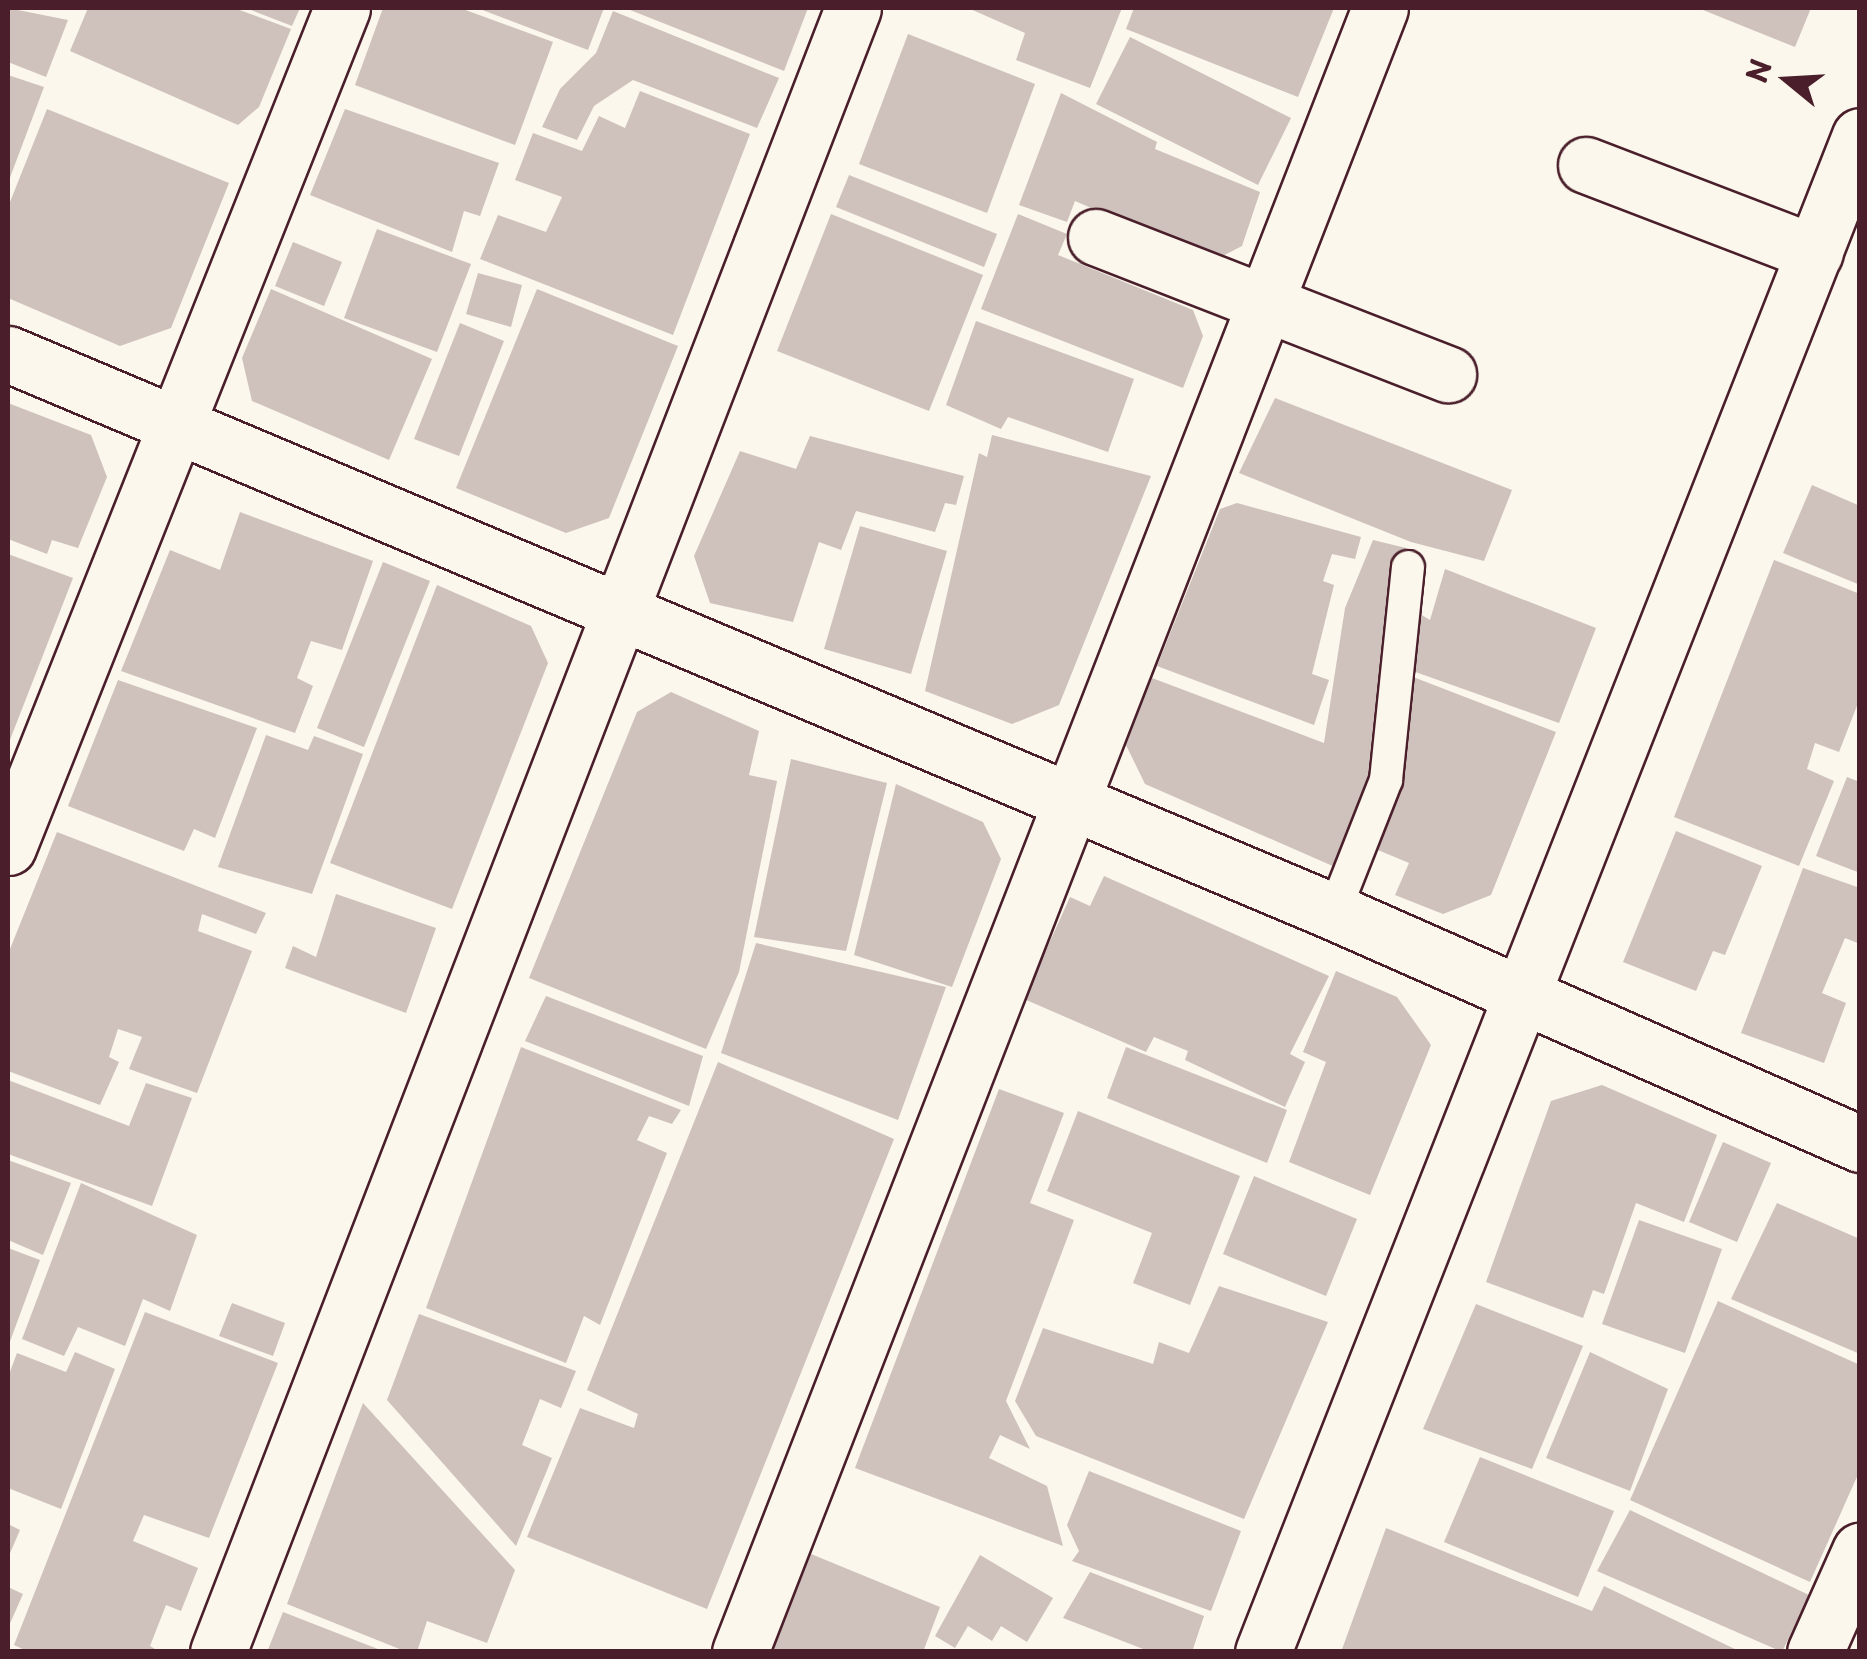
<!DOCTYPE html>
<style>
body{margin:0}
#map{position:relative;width:1867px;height:1659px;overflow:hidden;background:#fbf7ec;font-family:"Playpen Sans",sans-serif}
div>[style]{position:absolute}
.building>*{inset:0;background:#cfc2bc}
.roads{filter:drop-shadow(2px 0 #4a1f2b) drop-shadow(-2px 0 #4a1f2b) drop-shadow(0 2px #4a1f2b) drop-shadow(0 -2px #4a1f2b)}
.service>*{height:32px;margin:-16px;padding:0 16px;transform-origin:16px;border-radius:16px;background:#fbf7ec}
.minor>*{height:55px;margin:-27.5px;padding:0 27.5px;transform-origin:27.5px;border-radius:27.5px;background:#fbf7ec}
.tertiary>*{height:55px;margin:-27.5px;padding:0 27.5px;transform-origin:27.5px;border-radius:27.5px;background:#fbf7ec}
span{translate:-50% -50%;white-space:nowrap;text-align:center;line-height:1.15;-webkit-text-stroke:8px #fbf7ec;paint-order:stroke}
.frame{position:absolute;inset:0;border:10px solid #4a1f2b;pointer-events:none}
.north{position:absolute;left:1737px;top:30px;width:100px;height:100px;-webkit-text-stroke:8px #fbf7ec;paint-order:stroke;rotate:288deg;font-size:28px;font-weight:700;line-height:40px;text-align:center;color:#4a1f2b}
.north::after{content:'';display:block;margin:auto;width:35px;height:45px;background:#4a1f2b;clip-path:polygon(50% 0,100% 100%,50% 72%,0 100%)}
</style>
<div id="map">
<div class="building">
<div style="clip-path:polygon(8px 8px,68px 20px,46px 77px,8px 62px)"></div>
<div style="clip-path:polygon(88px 8px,234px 8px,291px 29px,259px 107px,238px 125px,70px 51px)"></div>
<div style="clip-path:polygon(246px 8px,300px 8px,292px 26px)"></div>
<div style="clip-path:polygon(383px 8px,460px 8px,553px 42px,515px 145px,355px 85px)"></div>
<div style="clip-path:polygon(477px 8px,604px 8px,588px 50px)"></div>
<div style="clip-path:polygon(625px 8px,808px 8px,784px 71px)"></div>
<div style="clip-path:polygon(968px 8px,1122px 8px,1090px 88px,1016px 60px,1025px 33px)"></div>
<div style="clip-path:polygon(1134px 8px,1334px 8px,1298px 97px,1126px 29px)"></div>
<div style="clip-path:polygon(1698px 8px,1811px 8px,1795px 47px)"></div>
<div style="clip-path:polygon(613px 11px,779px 78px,757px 128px,633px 80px,594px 106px,577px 140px,542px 127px,560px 89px,596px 53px)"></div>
<div style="clip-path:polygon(908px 34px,1035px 84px,987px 213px,859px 164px)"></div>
<div style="clip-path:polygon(1130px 37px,1291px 118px,1258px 185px,1096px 104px)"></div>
<div style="clip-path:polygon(8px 75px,44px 87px,8px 183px)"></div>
<div style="clip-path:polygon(640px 91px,750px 134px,673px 335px,480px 259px,498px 215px,546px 232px,562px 197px,515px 180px,533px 133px,582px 151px,599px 116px,625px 128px)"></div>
<div style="clip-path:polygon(1061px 93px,1157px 142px,1155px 149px,1260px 192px,1242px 246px,1213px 261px,1075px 201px,1067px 222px,1019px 205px)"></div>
<div style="clip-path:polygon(47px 109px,229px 183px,171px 328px,120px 346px,8px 298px,8px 207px)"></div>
<div style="clip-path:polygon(345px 109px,499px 163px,480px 216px,464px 211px,452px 252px,310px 195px)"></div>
<div style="clip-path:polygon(849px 175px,997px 234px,984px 267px,836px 207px)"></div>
<div style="clip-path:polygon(831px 214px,983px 275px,929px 411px,777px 351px)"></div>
<div style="clip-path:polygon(1018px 214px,1067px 234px,1058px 255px,1193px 310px,1203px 336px,1183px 388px,981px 309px)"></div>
<div style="clip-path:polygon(377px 229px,471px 264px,437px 352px,344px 318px)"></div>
<div style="clip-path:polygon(293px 242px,342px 262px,324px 306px,275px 286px)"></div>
<div style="clip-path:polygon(478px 273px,522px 285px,511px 327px,466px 314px)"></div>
<div style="clip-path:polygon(271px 289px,432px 359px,389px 460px,252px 401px,242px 358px)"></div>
<div style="clip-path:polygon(537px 289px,678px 346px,609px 518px,566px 533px,456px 488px)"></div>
<div style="clip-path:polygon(976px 321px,1134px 379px,1108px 452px,1008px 417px,1001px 429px,946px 405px)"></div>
<div style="clip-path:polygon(460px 323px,504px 341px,459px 456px,414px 439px)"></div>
<div style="clip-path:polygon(1275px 398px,1512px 490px,1484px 561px,1411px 542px,1239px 473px)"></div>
<div style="clip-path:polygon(8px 403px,91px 435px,107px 477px,78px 548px,52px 540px,47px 554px,8px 539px)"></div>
<div style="clip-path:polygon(992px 435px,1151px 476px,1059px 705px,1012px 724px,925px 691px,979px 453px,987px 457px)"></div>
<div style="clip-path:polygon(810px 436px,964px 476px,956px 505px,945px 503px,935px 532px,856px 511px,841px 550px,819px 542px,793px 622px,710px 603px,694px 556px,740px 451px,796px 469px)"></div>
<div style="clip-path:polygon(1812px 485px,1860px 506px,1860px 585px,1783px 553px)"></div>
<div style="clip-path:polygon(1237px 503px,1361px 537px,1355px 559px,1332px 554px,1323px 581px,1334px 585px,1312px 674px,1329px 680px,1314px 725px,1157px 666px,1220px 509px)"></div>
<div style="clip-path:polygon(240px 512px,373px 561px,342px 650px,311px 641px,297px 678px,313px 686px,295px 733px,121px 671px,170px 550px,220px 570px)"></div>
<div style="clip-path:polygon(860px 526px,947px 551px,911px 674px,824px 649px)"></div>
<div style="clip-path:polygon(1373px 540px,1406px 548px,1371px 778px,1335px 867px,1145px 784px,1126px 745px,1152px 678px,1324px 743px,1345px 608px)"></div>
<div style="clip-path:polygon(8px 554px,73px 578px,8px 745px)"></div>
<div style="clip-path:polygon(1774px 560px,1860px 594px,1860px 698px,1839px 752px,1815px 743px,1807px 769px,1834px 781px,1799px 866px,1674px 817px)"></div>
<div style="clip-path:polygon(383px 562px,430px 581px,364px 747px,317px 728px)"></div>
<div style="clip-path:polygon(1445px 569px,1596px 628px,1559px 723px,1407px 669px,1415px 611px,1430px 620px)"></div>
<div style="clip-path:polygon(437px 585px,531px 626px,548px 663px,452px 909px,330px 863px)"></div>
<div style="clip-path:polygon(1408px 675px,1556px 732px,1491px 895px,1443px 914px,1395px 895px,1409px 863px,1373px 848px)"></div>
<div style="clip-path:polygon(118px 680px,257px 728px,215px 838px,194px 829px,184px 851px,68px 806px)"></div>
<div style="clip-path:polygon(671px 692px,759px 731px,749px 775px,777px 781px,739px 972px,706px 1049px,529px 978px,637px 712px)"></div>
<div style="clip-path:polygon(266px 735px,308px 750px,314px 736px,363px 754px,312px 894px,218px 867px)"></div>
<div style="clip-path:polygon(791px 759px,887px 783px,846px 951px,754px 937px)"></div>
<div style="clip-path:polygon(1847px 777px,1860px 782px,1860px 873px,1816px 856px)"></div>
<div style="clip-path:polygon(896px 784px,983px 822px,1001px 859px,952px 987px,854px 955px)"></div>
<div style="clip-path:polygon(1676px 831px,1762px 866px,1725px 955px,1713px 951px,1696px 991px,1623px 962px)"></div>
<div style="clip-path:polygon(57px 832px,266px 913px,256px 934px,202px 914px,198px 931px,252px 951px,197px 1093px,129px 1069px,142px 1037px,118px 1029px,109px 1057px,119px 1062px,100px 1105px,8px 1071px,8px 954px)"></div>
<div style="clip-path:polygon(1803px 868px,1860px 888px,1860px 944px,1845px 938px,1822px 993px,1846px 1003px,1824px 1063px,1741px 1033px)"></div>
<div style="clip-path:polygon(1104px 876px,1329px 976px,1290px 1054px,1305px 1062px,1285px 1107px,1185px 1060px,1188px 1051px,1154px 1037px,1146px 1052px,1024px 999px,1070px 897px,1090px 906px)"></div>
<div style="clip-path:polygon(336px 894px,436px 928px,406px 1013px,285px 968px,293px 946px,316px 957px)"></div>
<div style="clip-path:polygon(756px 943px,946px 987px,898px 1120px,721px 1053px)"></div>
<div style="clip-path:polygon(1336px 971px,1397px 997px,1431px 1045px,1370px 1195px,1289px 1162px,1326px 1062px,1303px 1052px)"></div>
<div style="clip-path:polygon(546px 996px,703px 1056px,689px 1106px,525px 1041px)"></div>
<div style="clip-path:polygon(521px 1047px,681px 1110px,672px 1124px,649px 1116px,637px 1140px,667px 1153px,600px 1325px,584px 1316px,566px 1363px,426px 1308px)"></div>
<div style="clip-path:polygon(1126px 1047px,1287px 1110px,1267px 1163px,1107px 1098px)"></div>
<div style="clip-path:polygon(718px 1062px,894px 1139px,707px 1609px,527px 1537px,580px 1408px,634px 1428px,638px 1414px,587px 1390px)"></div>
<div style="clip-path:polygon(8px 1080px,129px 1126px,146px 1083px,192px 1098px,152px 1206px,8px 1154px)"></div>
<div style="clip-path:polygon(1602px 1085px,1717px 1135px,1684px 1222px,1636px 1203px,1604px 1294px,1593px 1290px,1583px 1318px,1486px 1282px,1551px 1101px)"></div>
<div style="clip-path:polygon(999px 1089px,1064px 1113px,1030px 1203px,1074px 1220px,1006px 1401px,1030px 1449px,1000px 1435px,989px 1458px,1047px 1486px,1063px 1546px,855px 1468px)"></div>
<div style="clip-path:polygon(1078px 1111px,1240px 1176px,1190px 1305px,1133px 1283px,1152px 1233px,1047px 1191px)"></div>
<div style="clip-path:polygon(1723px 1142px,1771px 1163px,1737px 1242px,1689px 1222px)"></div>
<div style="clip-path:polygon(8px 1160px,71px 1183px,43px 1255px,8px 1240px)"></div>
<div style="clip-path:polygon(1254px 1176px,1357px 1219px,1326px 1296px,1223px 1254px)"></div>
<div style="clip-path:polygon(81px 1183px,197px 1235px,170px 1311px,143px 1299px,125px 1346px,78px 1327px,64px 1356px,22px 1339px)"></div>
<div style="clip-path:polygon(1777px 1203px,1860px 1239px,1860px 1354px,1731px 1299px)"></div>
<div style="clip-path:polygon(1639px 1220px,1722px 1249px,1685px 1353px,1602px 1324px)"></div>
<div style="clip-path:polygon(8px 1248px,40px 1260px,8px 1347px)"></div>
<div style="clip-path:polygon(1219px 1286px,1328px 1322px,1244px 1519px,1036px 1436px,1015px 1401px,1043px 1328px,1153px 1364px,1159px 1342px,1189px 1353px)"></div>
<div style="clip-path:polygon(1718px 1301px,1860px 1365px,1860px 1470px,1810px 1582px,1630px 1500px)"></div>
<div style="clip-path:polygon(232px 1303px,285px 1323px,273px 1356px,219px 1336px)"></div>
<div style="clip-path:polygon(1476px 1304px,1583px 1346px,1532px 1469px,1423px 1429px)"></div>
<div style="clip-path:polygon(145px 1312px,278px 1363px,209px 1538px,144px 1515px,133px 1541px,198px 1568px,181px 1611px,166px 1605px,150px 1646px,160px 1652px,29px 1652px,14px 1645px)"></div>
<div style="clip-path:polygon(419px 1314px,576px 1371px,561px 1408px,540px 1399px,522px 1445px,552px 1458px,516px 1546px,387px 1400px)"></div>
<div style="clip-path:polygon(75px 1352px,115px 1369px,61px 1509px,8px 1488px,8px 1377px,17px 1353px,66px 1372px)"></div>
<div style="clip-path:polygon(1590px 1352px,1668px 1389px,1630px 1491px,1546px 1458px)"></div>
<div style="clip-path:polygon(363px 1403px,515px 1570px,487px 1643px,427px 1621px,417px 1652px,407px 1652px,287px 1604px)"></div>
<div style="clip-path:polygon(1480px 1457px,1614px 1511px,1578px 1597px,1444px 1542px)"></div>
<div style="clip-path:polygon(1089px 1471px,1241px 1531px,1211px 1611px,1072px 1561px,1079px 1551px,1067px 1525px)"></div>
<div style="clip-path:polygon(1630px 1510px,1809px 1595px,1782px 1652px,1597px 1571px)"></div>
<div style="clip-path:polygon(8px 1524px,20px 1530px,8px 1558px)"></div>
<div style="clip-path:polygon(1386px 1528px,1592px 1611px,1604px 1586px,1741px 1652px,1341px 1652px)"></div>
<div style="clip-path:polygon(811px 1554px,940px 1607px,923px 1652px,772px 1652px)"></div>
<div style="clip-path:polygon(980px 1555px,1053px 1598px,1027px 1642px,1001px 1626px,992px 1641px,968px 1626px,955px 1648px,935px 1636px)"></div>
<div style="clip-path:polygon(1090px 1572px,1204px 1616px,1192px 1652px,1151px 1652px,1063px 1618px)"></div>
<div style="clip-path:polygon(8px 1587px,23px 1594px,8px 1628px)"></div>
<div style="clip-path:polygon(283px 1612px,383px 1651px,383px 1652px,267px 1652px)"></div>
</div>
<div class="roads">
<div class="service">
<div style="left:1334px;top:912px;width:142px;rotate:-68.5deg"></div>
<div style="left:1386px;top:780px;width:214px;rotate:-84.1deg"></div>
</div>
<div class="minor">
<div style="left:1586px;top:165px;width:245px;rotate:21deg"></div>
<div style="left:1096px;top:237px;width:378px;rotate:21.3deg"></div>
<div style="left:8px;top:354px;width:1439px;rotate:22.82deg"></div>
<div style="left:1334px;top:912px;width:575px;rotate:23.8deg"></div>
<div style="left:8px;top:847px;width:903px;rotate:-68.29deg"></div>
<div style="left:218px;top:1652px;width:1762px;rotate:-68.88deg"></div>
<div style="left:740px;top:1652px;width:1764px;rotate:-68.73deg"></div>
<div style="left:1815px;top:1652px;width:111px;rotate:-66deg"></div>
</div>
<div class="tertiary">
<div style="left:1263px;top:1652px;width:1629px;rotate:-68.51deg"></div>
</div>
</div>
<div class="frame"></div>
<div class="north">N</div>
</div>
